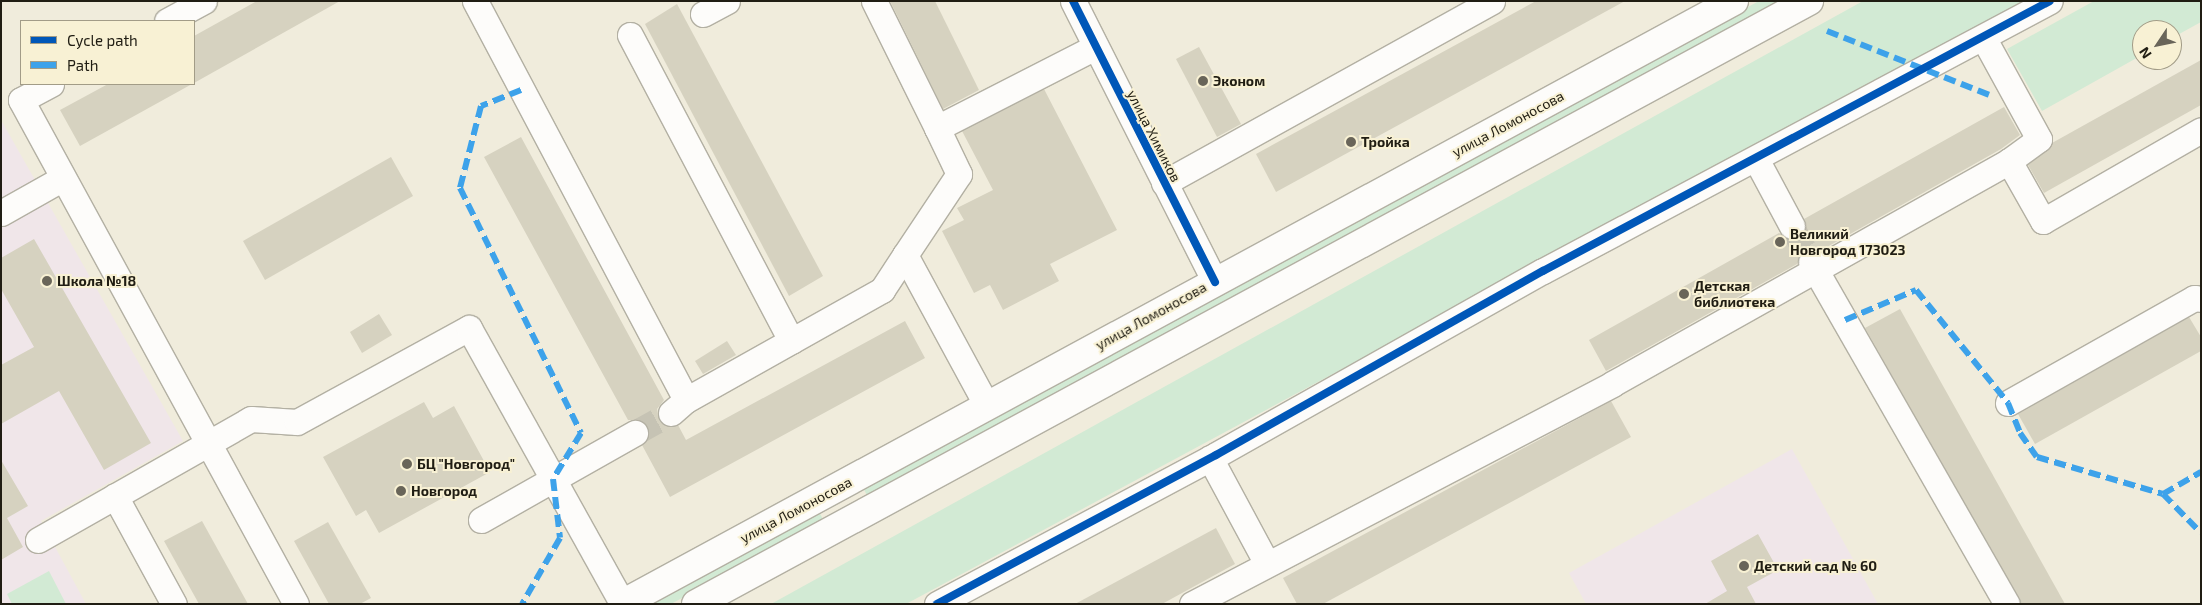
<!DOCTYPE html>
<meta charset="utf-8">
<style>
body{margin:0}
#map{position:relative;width:2202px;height:605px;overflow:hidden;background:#f0ecdc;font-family:"Exo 2",sans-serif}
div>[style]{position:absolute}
.education>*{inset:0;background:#f0e6e9}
.green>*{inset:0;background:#d2ead4}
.building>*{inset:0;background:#d6d2c0}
.minor-tunnel>*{height:25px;margin-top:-12.5px;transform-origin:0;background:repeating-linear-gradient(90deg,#c6c3b4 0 25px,transparent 0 37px)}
.roads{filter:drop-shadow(1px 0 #b3b0a3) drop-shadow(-1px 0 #b3b0a3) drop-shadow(0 1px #b3b0a3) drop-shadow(0 -1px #b3b0a3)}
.minor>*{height:25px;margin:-12.5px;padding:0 12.5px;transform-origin:12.5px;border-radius:12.5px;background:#fdfcfa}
.major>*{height:28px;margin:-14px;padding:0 14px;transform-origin:14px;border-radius:14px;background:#fdfcfa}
.quiet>*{height:6px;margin-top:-3px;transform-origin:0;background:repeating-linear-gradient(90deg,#3da2ea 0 12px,transparent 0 18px)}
.cycleway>*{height:8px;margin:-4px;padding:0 4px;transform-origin:4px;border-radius:4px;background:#0057b8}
.dots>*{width:14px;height:14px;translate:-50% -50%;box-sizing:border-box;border:2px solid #f8f1d4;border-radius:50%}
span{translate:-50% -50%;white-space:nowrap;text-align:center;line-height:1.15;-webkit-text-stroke:4px #f8f1d4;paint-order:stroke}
.poi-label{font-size:14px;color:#201d13;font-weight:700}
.left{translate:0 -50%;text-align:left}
.street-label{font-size:14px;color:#201d13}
.frame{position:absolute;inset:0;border:2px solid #201d13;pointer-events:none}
.legend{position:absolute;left:20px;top:20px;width:175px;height:65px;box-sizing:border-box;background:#f8f1d4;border:1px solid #a29c87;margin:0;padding:6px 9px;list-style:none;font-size:15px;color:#201d13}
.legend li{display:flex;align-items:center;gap:10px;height:25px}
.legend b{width:25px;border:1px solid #a29c87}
.north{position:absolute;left:2132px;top:20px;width:50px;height:50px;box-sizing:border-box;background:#f8f1d4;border:1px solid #a29c87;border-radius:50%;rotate:236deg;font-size:14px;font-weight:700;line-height:20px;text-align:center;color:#201d13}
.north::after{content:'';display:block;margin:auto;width:18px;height:22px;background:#696559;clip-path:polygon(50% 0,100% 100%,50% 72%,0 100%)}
</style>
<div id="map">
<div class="education">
<div style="clip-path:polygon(1px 120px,183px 441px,41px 521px,86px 604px,1px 604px)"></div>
<div style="clip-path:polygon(1792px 449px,1878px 604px,1586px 604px,1569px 573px)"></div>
</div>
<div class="green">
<div style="clip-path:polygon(1759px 1px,1785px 1px,868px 497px,862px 486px)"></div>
<div style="clip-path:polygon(1863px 1px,2025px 1px,906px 604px,771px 604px)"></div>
<div style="clip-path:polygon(2094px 1px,2201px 1px,2201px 22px,2172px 38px,2172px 30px,2142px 30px,2142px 55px,2042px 111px,2007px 49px)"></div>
<div style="clip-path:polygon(818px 510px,824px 521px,671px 604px,645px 604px)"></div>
<div style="clip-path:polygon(49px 571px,66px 604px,12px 604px,7px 594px)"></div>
</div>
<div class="building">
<div style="clip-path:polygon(257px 1px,340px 1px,194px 83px,194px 36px)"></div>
<div style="clip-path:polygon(890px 1px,935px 1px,979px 90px,943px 109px)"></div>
<div style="clip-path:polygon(1536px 1px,1625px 1px,1276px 192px,1256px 154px)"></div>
<div style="clip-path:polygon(677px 4px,823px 276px,789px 296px,645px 24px)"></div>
<div style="clip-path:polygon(1199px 47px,1241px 124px,1217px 137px,1176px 59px)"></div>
<div style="clip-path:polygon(2201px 60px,2201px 105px,2044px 193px,2028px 165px,2052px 143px)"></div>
<div style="clip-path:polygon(108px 84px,192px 84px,80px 146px,60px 110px)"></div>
<div style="clip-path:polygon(1044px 89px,1117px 230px,1050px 264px,1059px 281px,1003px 310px,990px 285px,974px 293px,942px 231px,964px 220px,957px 208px,993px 190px,962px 131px)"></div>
<div style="clip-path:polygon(2004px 107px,2020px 135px,2001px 149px,1820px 251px,1804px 249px,1797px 264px,1606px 371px,1589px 340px,1779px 233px,1791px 240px,1799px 238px,1806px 227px,1804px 219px)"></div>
<div style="clip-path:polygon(521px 137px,664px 400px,657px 409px,660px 422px,678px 425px,686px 440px,905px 321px,925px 358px,670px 497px,642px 445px,648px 440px,648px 426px,642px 420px,628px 420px,484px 157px)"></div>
<div style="clip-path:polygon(391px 157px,413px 196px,265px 280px,243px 241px)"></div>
<div style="clip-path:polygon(34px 239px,151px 443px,104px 470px,59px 391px,1px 424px,1px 365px,34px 347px,1px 289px,1px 258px)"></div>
<div style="clip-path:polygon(1900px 309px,2065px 604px,2021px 604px,1865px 328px)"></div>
<div style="clip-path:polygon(379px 314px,392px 335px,362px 353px,350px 332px)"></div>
<div style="clip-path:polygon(2189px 317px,2201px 337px,2201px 351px,2035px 444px,2018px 414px)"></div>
<div style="clip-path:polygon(727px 341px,736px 355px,703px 374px,695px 361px)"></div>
<div style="clip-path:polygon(1611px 401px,1631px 437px,1323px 604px,1297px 604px,1283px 578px)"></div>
<div style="clip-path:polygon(424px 402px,433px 418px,454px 406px,490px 472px,379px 533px,366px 510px,356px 516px,323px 457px)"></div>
<div style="clip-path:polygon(1px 460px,28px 506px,7px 518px,23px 547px,1px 560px)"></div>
<div style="clip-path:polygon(202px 521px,248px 604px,199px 604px,164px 541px)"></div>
<div style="clip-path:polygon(328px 522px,371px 598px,360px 604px,329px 604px,294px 541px)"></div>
<div style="clip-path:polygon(1216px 528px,1235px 564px,1162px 604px,1075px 604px)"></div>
<div style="clip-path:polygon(1758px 534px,1778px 570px,1747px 587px,1756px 604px,1705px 604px,1727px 591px,1711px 561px)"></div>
</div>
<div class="minor-tunnel">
<div style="left:1792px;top:226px;width:41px;rotate:62.2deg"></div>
<div style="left:635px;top:433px;width:41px;rotate:-29.1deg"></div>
</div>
<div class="roads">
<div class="minor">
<div style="left:475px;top:1px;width:451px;rotate:62.1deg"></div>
<div style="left:874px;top:1px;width:142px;rotate:63.6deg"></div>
<div style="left:937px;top:128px;width:178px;rotate:-27.1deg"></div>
<div style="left:1073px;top:1px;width:315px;rotate:63.2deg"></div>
<div style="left:703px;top:14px;width:27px;rotate:-28deg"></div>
<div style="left:167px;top:21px;width:42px;rotate:-28.4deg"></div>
<div style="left:630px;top:35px;width:346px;rotate:62.2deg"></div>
<div style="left:51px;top:84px;width:34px;rotate:152deg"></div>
<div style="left:21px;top:100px;width:574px;rotate:61.38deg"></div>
<div style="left:937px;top:128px;width:51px;rotate:64.4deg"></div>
<div style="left:959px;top:174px;width:97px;rotate:123.7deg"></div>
<div style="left:905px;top:255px;width:172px;rotate:61.5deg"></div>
<div style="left:1756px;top:159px;width:76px;rotate:61.8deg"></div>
<div style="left:2009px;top:161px;width:69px;rotate:60.5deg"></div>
<div style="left:2043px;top:221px;width:182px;rotate:-29.9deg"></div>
<div style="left:1164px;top:183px;width:375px;rotate:-29deg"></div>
<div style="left:1px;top:213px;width:71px;rotate:-29.4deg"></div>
<div style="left:1811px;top:262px;width:394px;rotate:60.2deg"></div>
<div style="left:2008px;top:403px;width:214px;rotate:-29.4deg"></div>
<div style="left:2194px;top:298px;width:7px;rotate:8deg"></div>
<div style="left:671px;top:413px;width:20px;rotate:-41deg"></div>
<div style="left:686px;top:400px;width:225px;rotate:-29.3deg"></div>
<div style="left:882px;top:290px;width:42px;rotate:-56.7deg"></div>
<div style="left:1210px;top:458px;width:118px;rotate:61.7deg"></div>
<div style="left:115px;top:496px;width:123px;rotate:61.4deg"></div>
<div style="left:481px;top:520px;width:177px;rotate:-29.5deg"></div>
<div style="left:38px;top:540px;width:245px;rotate:-29.6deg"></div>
<div style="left:251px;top:419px;width:46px;rotate:3.7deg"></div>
<div style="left:297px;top:422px;width:196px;rotate:-28.7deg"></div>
<div style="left:469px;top:328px;width:315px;rotate:60.9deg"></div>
<div style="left:937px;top:604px;width:316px;rotate:-28.1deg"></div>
<div style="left:1216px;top:455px;width:375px;rotate:-29.4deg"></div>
<div style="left:1543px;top:271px;width:574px;rotate:-28.04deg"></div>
<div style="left:1192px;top:604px;width:474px;rotate:-27.6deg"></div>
<div style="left:1612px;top:384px;width:455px;rotate:-29.3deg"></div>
<div style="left:2009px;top:161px;width:37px;rotate:-36deg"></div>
<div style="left:2039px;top:139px;width:116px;rotate:-118.8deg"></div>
</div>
<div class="major">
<div style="left:622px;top:604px;width:1265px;rotate:-28.47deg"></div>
<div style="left:696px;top:604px;width:1266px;rotate:-28.45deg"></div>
</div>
</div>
<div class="quiet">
<div style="left:203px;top:2px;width:1px;rotate:-90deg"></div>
<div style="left:1827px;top:31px;width:177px;rotate:21.5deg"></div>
<div style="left:521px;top:90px;width:43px;rotate:158.2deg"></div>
<div style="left:481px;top:106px;width:85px;rotate:104.4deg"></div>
<div style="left:460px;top:188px;width:273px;rotate:63.7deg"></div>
<div style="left:581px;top:433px;width:54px;rotate:121.3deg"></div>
<div style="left:553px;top:479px;width:59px;rotate:83.2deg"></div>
<div style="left:560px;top:538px;width:76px;rotate:119.9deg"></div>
<div style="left:1845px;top:320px;width:77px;rotate:-22.9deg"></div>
<div style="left:1916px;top:290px;width:146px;rotate:50.8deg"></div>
<div style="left:2008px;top:403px;width:32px;rotate:68deg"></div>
<div style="left:2020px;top:433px;width:29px;rotate:55deg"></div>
<div style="left:2037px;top:457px;width:131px;rotate:16.4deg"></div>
<div style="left:2163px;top:494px;width:44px;rotate:-30.1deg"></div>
<div style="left:2163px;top:494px;width:54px;rotate:45.7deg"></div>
</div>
<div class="cycleway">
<div style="left:1073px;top:1px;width:315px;rotate:63.2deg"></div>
<div style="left:937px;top:604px;width:316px;rotate:-28.1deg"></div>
<div style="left:1216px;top:455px;width:375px;rotate:-29.4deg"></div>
<div style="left:1543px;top:271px;width:574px;rotate:-28.04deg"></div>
</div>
<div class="dots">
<div style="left:1203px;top:81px;background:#696559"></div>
<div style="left:1351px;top:142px;background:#696559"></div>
<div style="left:1780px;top:242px;background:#696559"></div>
<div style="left:47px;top:281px;background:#696559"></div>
<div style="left:1684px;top:294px;background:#696559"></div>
<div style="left:407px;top:464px;background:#696559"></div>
<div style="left:401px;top:491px;background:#696559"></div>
<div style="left:1744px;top:566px;background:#696559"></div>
</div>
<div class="poi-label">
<span class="left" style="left:1213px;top:81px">Эконом</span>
<span class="left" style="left:1361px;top:142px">Тройка</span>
<span class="left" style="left:1790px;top:242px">Великий<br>Новгород 173023</span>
<span class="left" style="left:57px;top:281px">Школа №18</span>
<span class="left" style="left:1694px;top:294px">Детская<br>библиотека</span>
<span class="left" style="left:417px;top:464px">БЦ "Новгород"</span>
<span class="left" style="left:411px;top:491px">Новгород</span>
<span class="left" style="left:1754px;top:566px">Детский сад № 60</span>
</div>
<div class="street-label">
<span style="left:1508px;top:124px;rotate:-28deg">улица Ломоносова</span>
<span style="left:1154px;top:136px;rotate:63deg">улица Химиков</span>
<span style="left:1151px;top:316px;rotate:-29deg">улица Ломоносова</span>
<span style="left:796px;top:510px;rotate:-28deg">улица Ломоносова</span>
</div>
<div class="frame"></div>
<ul class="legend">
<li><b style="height:6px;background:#0057b8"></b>Cycle path</li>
<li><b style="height:6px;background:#3da2ea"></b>Path</li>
</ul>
<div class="north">N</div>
</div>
